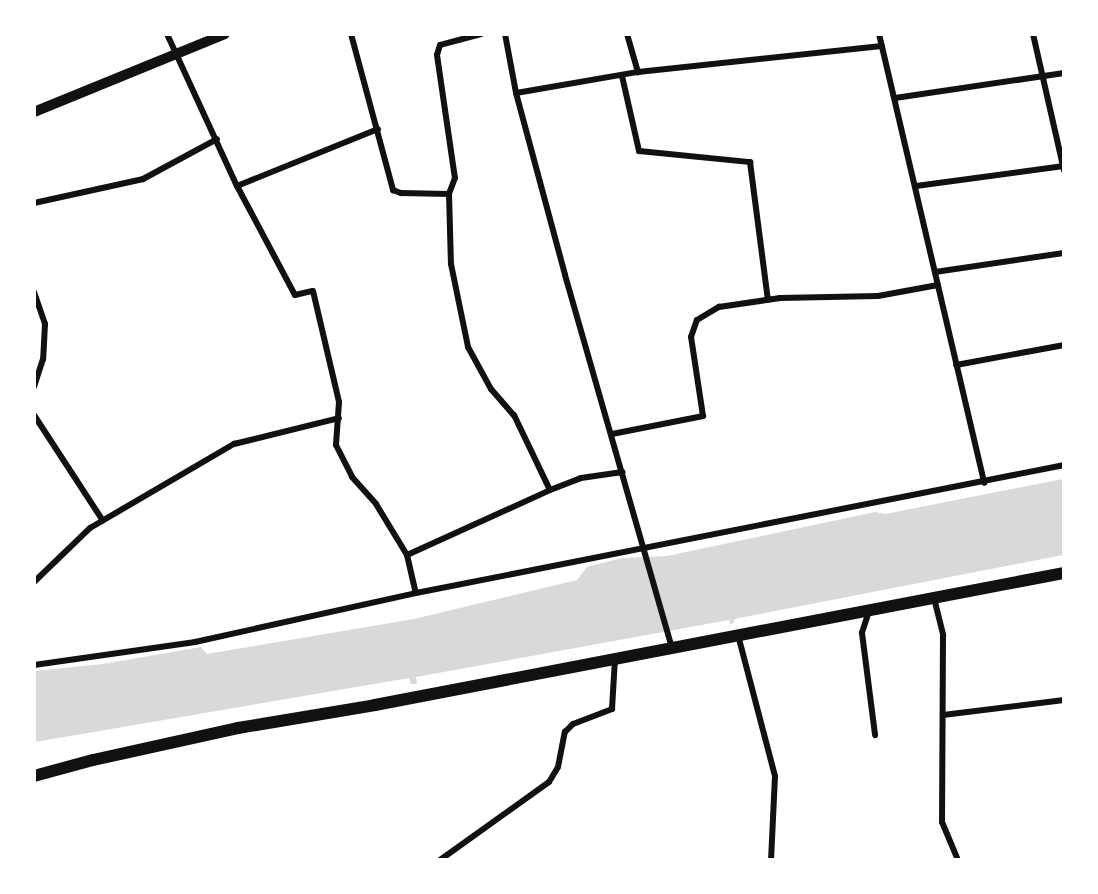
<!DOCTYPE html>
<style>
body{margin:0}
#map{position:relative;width:1098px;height:894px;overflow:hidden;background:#fff;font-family:Poppins,sans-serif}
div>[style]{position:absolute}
.water>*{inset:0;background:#d9d9d9}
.minor>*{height:6px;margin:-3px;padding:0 3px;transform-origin:3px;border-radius:3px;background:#111}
.tertiary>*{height:10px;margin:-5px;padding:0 5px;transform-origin:5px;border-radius:5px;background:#111}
.secondary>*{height:12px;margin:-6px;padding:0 6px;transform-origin:6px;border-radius:6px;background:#111}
span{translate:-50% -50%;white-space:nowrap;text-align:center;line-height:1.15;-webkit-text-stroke:4.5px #fff;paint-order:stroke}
.frame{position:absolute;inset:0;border:36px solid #fff;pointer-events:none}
</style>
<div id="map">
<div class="water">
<div style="clip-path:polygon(1063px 479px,1063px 555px,734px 619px,734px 623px,730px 624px,729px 620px,416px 677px,417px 684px,411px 684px,409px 678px,35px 742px,35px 671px,103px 664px,201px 647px,207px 654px,414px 619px,577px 580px,587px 567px,622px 558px,667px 556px,875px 512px,885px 514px)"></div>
</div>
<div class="minor">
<div style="left:167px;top:34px;width:167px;rotate:65.3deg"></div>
<div style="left:237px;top:186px;width:123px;rotate:62deg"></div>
<div style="left:295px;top:295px;width:18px;rotate:-13deg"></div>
<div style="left:313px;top:291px;width:114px;rotate:76.8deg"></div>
<div style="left:339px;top:402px;width:43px;rotate:94deg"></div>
<div style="left:336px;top:445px;width:36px;rotate:63deg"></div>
<div style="left:352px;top:477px;width:36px;rotate:48deg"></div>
<div style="left:376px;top:504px;width:60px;rotate:58.7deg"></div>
<div style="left:407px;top:555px;width:39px;rotate:77deg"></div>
<div style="left:351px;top:34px;width:162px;rotate:74.9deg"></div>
<div style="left:393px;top:190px;width:9px;rotate:21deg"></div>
<div style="left:401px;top:193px;width:48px;rotate:1.2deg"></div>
<div style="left:481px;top:34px;width:42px;rotate:165deg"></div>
<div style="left:440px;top:45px;width:10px;rotate:107deg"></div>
<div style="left:437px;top:55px;width:124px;rotate:81.7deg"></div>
<div style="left:455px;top:178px;width:17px;rotate:111deg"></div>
<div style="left:449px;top:194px;width:70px;rotate:88.4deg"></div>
<div style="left:451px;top:264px;width:85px;rotate:78.4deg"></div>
<div style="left:468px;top:347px;width:48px;rotate:61.3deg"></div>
<div style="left:491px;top:389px;width:35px;rotate:49deg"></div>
<div style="left:514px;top:415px;width:83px;rotate:64.4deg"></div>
<div style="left:505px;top:34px;width:60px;rotate:79.4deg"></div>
<div style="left:516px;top:93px;width:188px;rotate:74.9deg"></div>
<div style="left:565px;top:275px;width:387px;rotate:74deg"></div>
<div style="left:627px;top:34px;width:40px;rotate:74deg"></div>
<div style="left:879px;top:34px;width:461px;rotate:76.8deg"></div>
<div style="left:1033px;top:34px;width:140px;rotate:77.2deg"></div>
<div style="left:622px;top:76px;width:77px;rotate:77.2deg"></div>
<div style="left:639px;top:151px;width:112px;rotate:5.7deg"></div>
<div style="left:750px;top:162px;width:139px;rotate:82.6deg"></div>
<div style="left:516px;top:93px;width:124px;rotate:-9.8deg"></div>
<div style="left:638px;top:72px;width:245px;rotate:-6.1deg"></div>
<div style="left:895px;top:98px;width:171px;rotate:-8.4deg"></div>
<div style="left:237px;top:186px;width:152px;rotate:-22deg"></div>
<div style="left:916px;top:186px;width:149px;rotate:-7.7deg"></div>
<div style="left:34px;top:203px;width:112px;rotate:-12.4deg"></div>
<div style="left:143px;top:179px;width:84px;rotate:-28.4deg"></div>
<div style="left:935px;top:272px;width:130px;rotate:-8.4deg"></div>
<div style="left:34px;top:292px;width:34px;rotate:71deg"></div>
<div style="left:45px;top:324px;width:35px;rotate:93deg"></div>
<div style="left:43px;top:359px;width:29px;rotate:108deg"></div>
<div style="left:956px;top:365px;width:110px;rotate:-10.5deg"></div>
<div style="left:34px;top:415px;width:126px;rotate:56.9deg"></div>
<div style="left:612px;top:434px;width:93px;rotate:-11.2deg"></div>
<div style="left:703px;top:416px;width:80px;rotate:-98.6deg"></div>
<div style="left:691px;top:337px;width:18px;rotate:-71deg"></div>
<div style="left:697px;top:320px;width:26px;rotate:-31deg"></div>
<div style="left:719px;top:307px;width:62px;rotate:-8.4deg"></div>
<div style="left:780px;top:298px;width:98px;rotate:-1.2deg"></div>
<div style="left:878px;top:296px;width:61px;rotate:-10.4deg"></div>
<div style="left:407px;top:555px;width:157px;rotate:-24.4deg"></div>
<div style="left:550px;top:490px;width:33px;rotate:-21deg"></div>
<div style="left:581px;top:478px;width:42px;rotate:-8.1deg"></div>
<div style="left:34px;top:582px;width:78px;rotate:-44deg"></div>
<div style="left:90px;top:528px;width:167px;rotate:-30.3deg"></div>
<div style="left:234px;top:444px;width:108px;rotate:-13.9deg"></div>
<div style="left:934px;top:598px;width:38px;rotate:76deg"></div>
<div style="left:943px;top:635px;width:187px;rotate:90.3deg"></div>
<div style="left:942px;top:822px;width:41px;rotate:67.2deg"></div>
<div style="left:869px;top:611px;width:23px;rotate:108deg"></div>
<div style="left:862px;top:633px;width:103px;rotate:82.7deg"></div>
<div style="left:738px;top:635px;width:146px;rotate:75.3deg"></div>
<div style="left:775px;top:776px;width:84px;rotate:92.7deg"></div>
<div style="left:34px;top:665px;width:163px;rotate:-8.1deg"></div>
<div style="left:195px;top:642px;width:226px;rotate:-12.5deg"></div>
<div style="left:416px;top:593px;width:661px;rotate:-11.17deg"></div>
<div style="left:943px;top:715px;width:122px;rotate:-7.1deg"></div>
<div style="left:440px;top:860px;width:134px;rotate:-35.6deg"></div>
<div style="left:549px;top:782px;width:17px;rotate:-59deg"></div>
<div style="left:558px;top:767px;width:36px;rotate:-79deg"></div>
<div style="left:565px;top:732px;width:11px;rotate:-45deg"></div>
<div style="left:573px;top:724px;width:42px;rotate:-21deg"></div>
<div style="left:612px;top:709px;width:50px;rotate:-86.6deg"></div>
</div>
<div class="tertiary">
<div style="left:34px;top:112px;width:206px;rotate:-22.2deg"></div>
</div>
<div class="secondary">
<div style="left:34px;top:776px;width:61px;rotate:-15.2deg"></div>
<div style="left:93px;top:760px;width:148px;rotate:-12.4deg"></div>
<div style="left:238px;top:728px;width:139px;rotate:-9.5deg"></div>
<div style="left:375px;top:705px;width:702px;rotate:-10.85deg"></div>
</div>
<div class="frame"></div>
</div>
